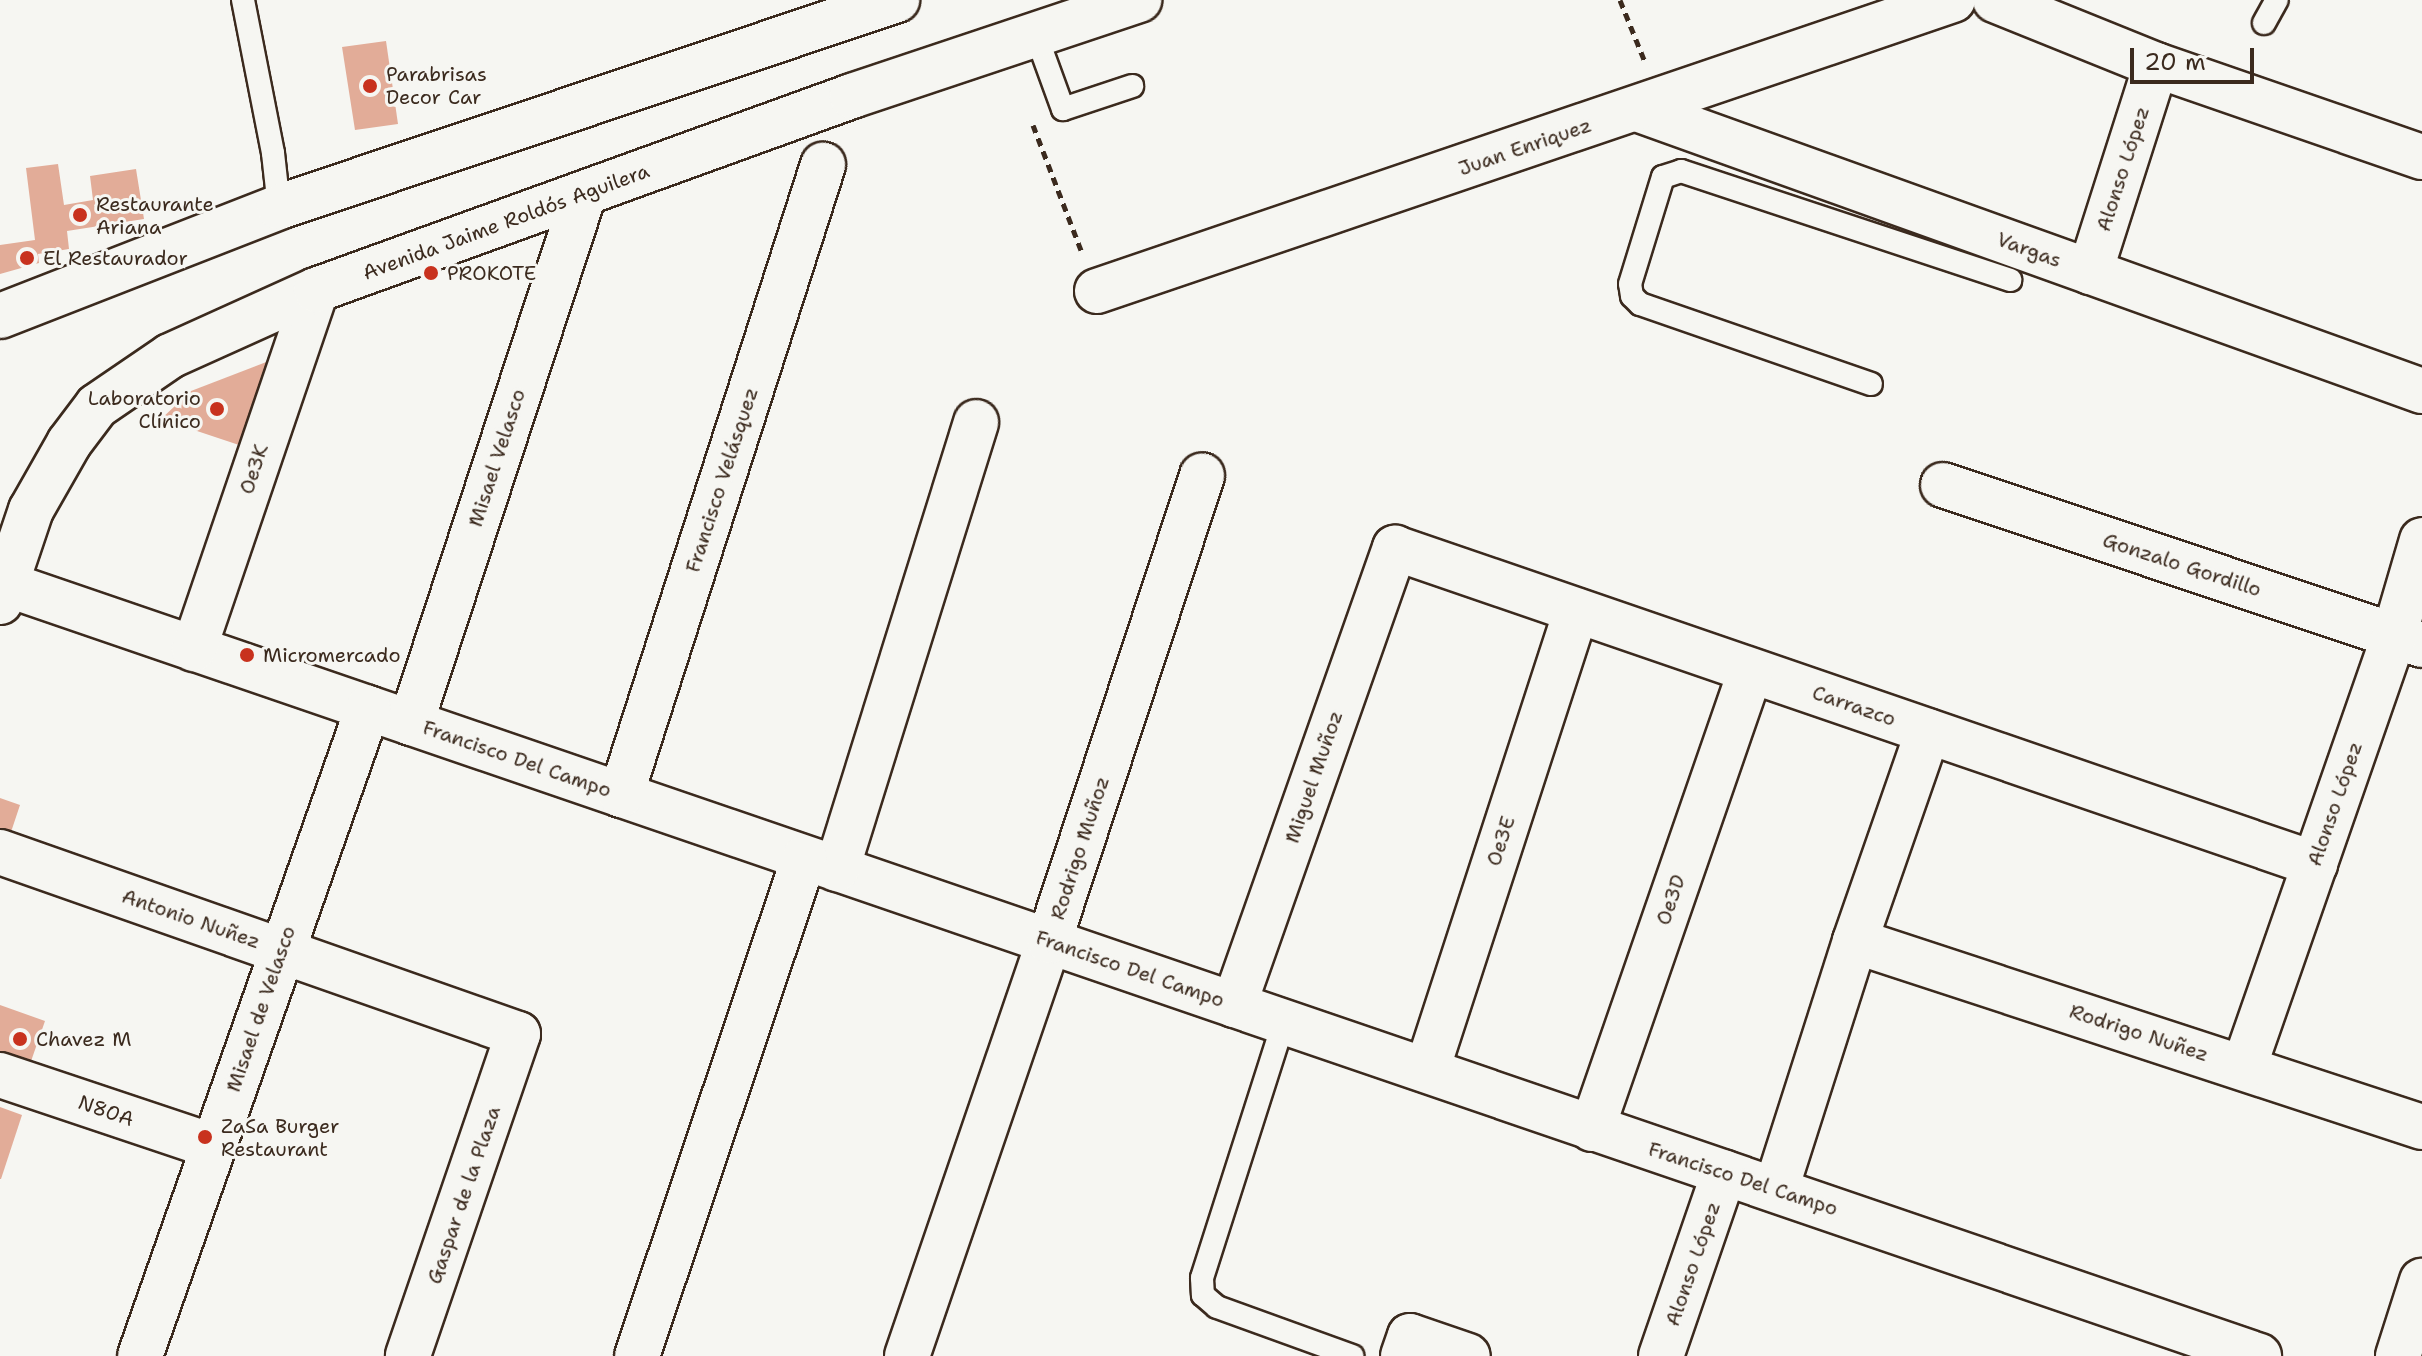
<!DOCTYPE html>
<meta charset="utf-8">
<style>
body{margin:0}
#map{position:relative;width:2422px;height:1356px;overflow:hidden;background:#f6f6f2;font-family:"Shantell Sans",sans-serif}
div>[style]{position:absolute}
.building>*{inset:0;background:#e2ac98}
.path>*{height:5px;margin-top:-2.5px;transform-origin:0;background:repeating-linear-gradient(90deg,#3b2a1e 0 8px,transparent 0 14px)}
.roads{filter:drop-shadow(2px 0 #3b2a1e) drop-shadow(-2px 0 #3b2a1e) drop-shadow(0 2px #3b2a1e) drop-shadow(0 -2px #3b2a1e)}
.service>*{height:22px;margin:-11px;padding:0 11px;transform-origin:11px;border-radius:11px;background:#f6f6f2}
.minor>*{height:44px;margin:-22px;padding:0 22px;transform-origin:22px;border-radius:22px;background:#f6f6f2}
.tertiary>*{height:44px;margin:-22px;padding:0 22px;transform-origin:22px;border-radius:22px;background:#f6f6f2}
.dots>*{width:22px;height:22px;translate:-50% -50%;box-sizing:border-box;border:4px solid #f6f6f2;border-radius:50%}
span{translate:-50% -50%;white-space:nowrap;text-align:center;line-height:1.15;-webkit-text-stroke:6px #f6f6f2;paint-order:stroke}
.poi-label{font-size:20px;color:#3b2a1e}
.left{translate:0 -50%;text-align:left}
.right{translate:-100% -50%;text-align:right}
.street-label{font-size:20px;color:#3b2a1e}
.scale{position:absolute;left:2130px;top:48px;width:124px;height:36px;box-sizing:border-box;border:4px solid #3b2a1e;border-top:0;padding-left:10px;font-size:24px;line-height:28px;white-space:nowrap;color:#3b2a1e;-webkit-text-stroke:6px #f6f6f2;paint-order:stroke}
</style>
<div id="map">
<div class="building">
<div style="clip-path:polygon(386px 41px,398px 124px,355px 130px,342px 47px)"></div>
<div style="clip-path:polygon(58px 164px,64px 205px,93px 200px,90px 176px,136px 169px,144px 219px,67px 231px,69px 249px,38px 254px,39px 263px,0 274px,0 245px,35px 240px,26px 168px)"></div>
<div style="clip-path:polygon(274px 359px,245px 447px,161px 419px,191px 391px)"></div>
<div style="clip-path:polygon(0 798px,20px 805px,11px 832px,0 829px)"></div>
<div style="clip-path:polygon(0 1005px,45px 1021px,29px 1067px,0 1057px)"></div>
<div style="clip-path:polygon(0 1107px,22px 1115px,1px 1179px,0 1179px)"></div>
</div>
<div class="path">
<div style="left:1620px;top:0;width:67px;rotate:68deg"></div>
<div style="left:1033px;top:125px;width:134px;rotate:69deg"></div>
</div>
<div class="roads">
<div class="service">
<div style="left:243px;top:0;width:156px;rotate:78.9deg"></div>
<div style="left:273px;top:153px;width:54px;rotate:83.7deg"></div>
<div style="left:2264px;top:23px;width:26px;rotate:-61deg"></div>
<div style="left:1036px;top:35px;width:79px;rotate:70deg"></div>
<div style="left:1063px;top:109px;width:73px;rotate:-18.4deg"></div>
<div style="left:1871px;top:384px;width:244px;rotate:-160.9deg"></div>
<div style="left:1640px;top:304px;width:11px;rotate:-135deg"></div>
<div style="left:1632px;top:296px;width:12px;rotate:-99deg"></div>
<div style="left:1630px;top:284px;width:112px;rotate:-72.9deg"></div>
<div style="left:1663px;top:177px;width:19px;rotate:-18deg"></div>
<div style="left:1681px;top:171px;width:347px;rotate:18.3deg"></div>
<div style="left:1284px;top:1021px;width:270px;rotate:107.7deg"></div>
<div style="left:1202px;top:1278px;width:17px;rotate:87deg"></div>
<div style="left:1203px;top:1295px;width:18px;rotate:41deg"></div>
<div style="left:1217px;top:1307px;width:144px;rotate:19.9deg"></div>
</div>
<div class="minor">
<div style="left:1995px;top:0;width:174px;rotate:22deg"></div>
<div style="left:2156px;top:65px;width:281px;rotate:19.1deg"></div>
<div style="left:1637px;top:109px;width:834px;rotate:19.76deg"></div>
<div style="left:2090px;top:272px;width:217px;rotate:-72.3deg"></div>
<div style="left:1097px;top:291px;width:904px;rotate:-18.78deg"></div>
<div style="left:1943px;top:485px;width:505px;rotate:18.47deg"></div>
<div style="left:0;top:582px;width:2388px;rotate:18.91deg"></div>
<div style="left:194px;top:649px;width:379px;rotate:-71.2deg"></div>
<div style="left:411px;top:723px;width:557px;rotate:-71.89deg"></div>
<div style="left:621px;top:795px;width:662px;rotate:-72.22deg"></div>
<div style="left:0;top:852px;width:549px;rotate:19.36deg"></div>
<div style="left:518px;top:1034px;width:340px;rotate:108.9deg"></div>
<div style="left:837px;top:869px;width:468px;rotate:-72.7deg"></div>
<div style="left:1855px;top:941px;width:597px;rotate:18.16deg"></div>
<div style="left:1234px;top:1005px;width:485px;rotate:-70.6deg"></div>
<div style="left:1395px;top:548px;width:973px;rotate:18.96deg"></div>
<div style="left:2244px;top:1067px;width:456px;rotate:-70.8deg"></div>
<div style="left:2394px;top:636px;width:100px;rotate:-73.7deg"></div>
<div style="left:1427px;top:1070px;width:483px;rotate:-72deg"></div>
<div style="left:0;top:1075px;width:224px;rotate:18.5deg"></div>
<div style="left:1592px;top:1129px;width:485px;rotate:-70.9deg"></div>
<div style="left:1776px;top:1189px;width:260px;rotate:-72.3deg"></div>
<div style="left:1855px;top:941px;width:222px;rotate:-70.8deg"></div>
<div style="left:140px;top:1356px;width:687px;rotate:-70.62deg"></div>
<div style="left:637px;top:1356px;width:525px;rotate:-71.46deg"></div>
<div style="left:907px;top:1356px;width:439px;rotate:-71.1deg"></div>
<div style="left:1049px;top:941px;width:490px;rotate:-71.8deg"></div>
<div style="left:1403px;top:1356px;width:21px;rotate:-71deg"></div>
<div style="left:1410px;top:1336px;width:61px;rotate:19deg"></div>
<div style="left:1661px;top:1356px;width:194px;rotate:-71deg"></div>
<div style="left:2398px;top:1356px;width:79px;rotate:-72.3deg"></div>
</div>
<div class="tertiary">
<div style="left:0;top:316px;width:300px;rotate:-21.3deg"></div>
<div style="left:279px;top:207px;width:652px;rotate:-18.52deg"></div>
<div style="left:0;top:602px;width:97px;rotate:-71.4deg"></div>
<div style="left:31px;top:510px;width:77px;rotate:-60.4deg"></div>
<div style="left:69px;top:443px;width:46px;rotate:-52.9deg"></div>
<div style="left:97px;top:406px;width:88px;rotate:-34.4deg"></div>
<div style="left:170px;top:356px;width:160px;rotate:-24.3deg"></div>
<div style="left:316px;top:290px;width:570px;rotate:-19.9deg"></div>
<div style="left:852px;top:96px;width:303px;rotate:-18.5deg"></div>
</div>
</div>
<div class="dots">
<div style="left:370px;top:86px;background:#c8321e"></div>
<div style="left:80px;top:215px;background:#c8321e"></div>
<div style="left:27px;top:258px;background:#c8321e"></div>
<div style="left:431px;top:273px;background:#c8321e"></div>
<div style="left:217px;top:409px;background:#c8321e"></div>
<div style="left:247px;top:655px;background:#c8321e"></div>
<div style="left:20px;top:1039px;background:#c8321e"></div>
<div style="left:205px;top:1137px;background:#c8321e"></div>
</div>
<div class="poi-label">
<span class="left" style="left:386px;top:86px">Parabrisas<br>Decor Car</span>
<span class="left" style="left:96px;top:216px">Restaurante<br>Ariana</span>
<span class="left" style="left:43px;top:258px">El Restaurador</span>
<span class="left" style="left:447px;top:273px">PROKOTE</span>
<span class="right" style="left:201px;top:410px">Laboratorio<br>Clínico</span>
<span class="left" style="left:263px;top:655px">Micromercado</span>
<span class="left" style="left:36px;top:1039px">Chavez M</span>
<span class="left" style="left:221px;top:1138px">ZaSa Burger<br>Restaurant</span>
</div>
<div class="street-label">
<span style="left:1525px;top:147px;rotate:-19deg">Juan Enriquez</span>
<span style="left:2123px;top:169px;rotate:-72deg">Alonso López</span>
<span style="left:506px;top:222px;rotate:-20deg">Avenida Jaime Roldós Aguilera</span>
<span style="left:2029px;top:250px;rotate:20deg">Vargas</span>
<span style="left:497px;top:458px;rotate:-72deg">Misael Velasco</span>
<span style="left:254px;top:469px;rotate:-72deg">Oe3K</span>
<span style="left:722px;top:480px;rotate:-72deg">Francisco Velásquez</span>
<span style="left:2182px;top:565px;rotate:18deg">Gonzalo Gordillo</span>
<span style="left:1854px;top:706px;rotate:19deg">Carrazco</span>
<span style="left:517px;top:759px;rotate:19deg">Francisco Del Campo</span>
<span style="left:1314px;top:777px;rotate:-71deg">Miguel Muñoz</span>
<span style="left:2335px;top:804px;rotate:-71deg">Alonso López</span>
<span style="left:1501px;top:841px;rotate:-72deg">Oe3E</span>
<span style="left:1080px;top:848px;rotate:-72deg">Rodrigo Muñoz</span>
<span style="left:1671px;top:900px;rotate:-71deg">Oe3D</span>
<span style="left:191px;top:919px;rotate:19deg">Antonio Nuñez</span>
<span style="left:1130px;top:969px;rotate:19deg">Francisco Del Campo</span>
<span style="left:261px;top:1009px;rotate:-71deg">Misael de Velasco</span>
<span style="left:2139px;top:1033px;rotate:18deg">Rodrigo Nuñez</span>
<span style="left:106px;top:1111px;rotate:19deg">N80A</span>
<span style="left:1743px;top:1179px;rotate:18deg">Francisco Del Campo</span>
<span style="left:464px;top:1195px;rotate:-71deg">Gaspar de la Plaza</span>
<span style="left:1693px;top:1264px;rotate:-71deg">Alonso López</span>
</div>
<div class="scale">20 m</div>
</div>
